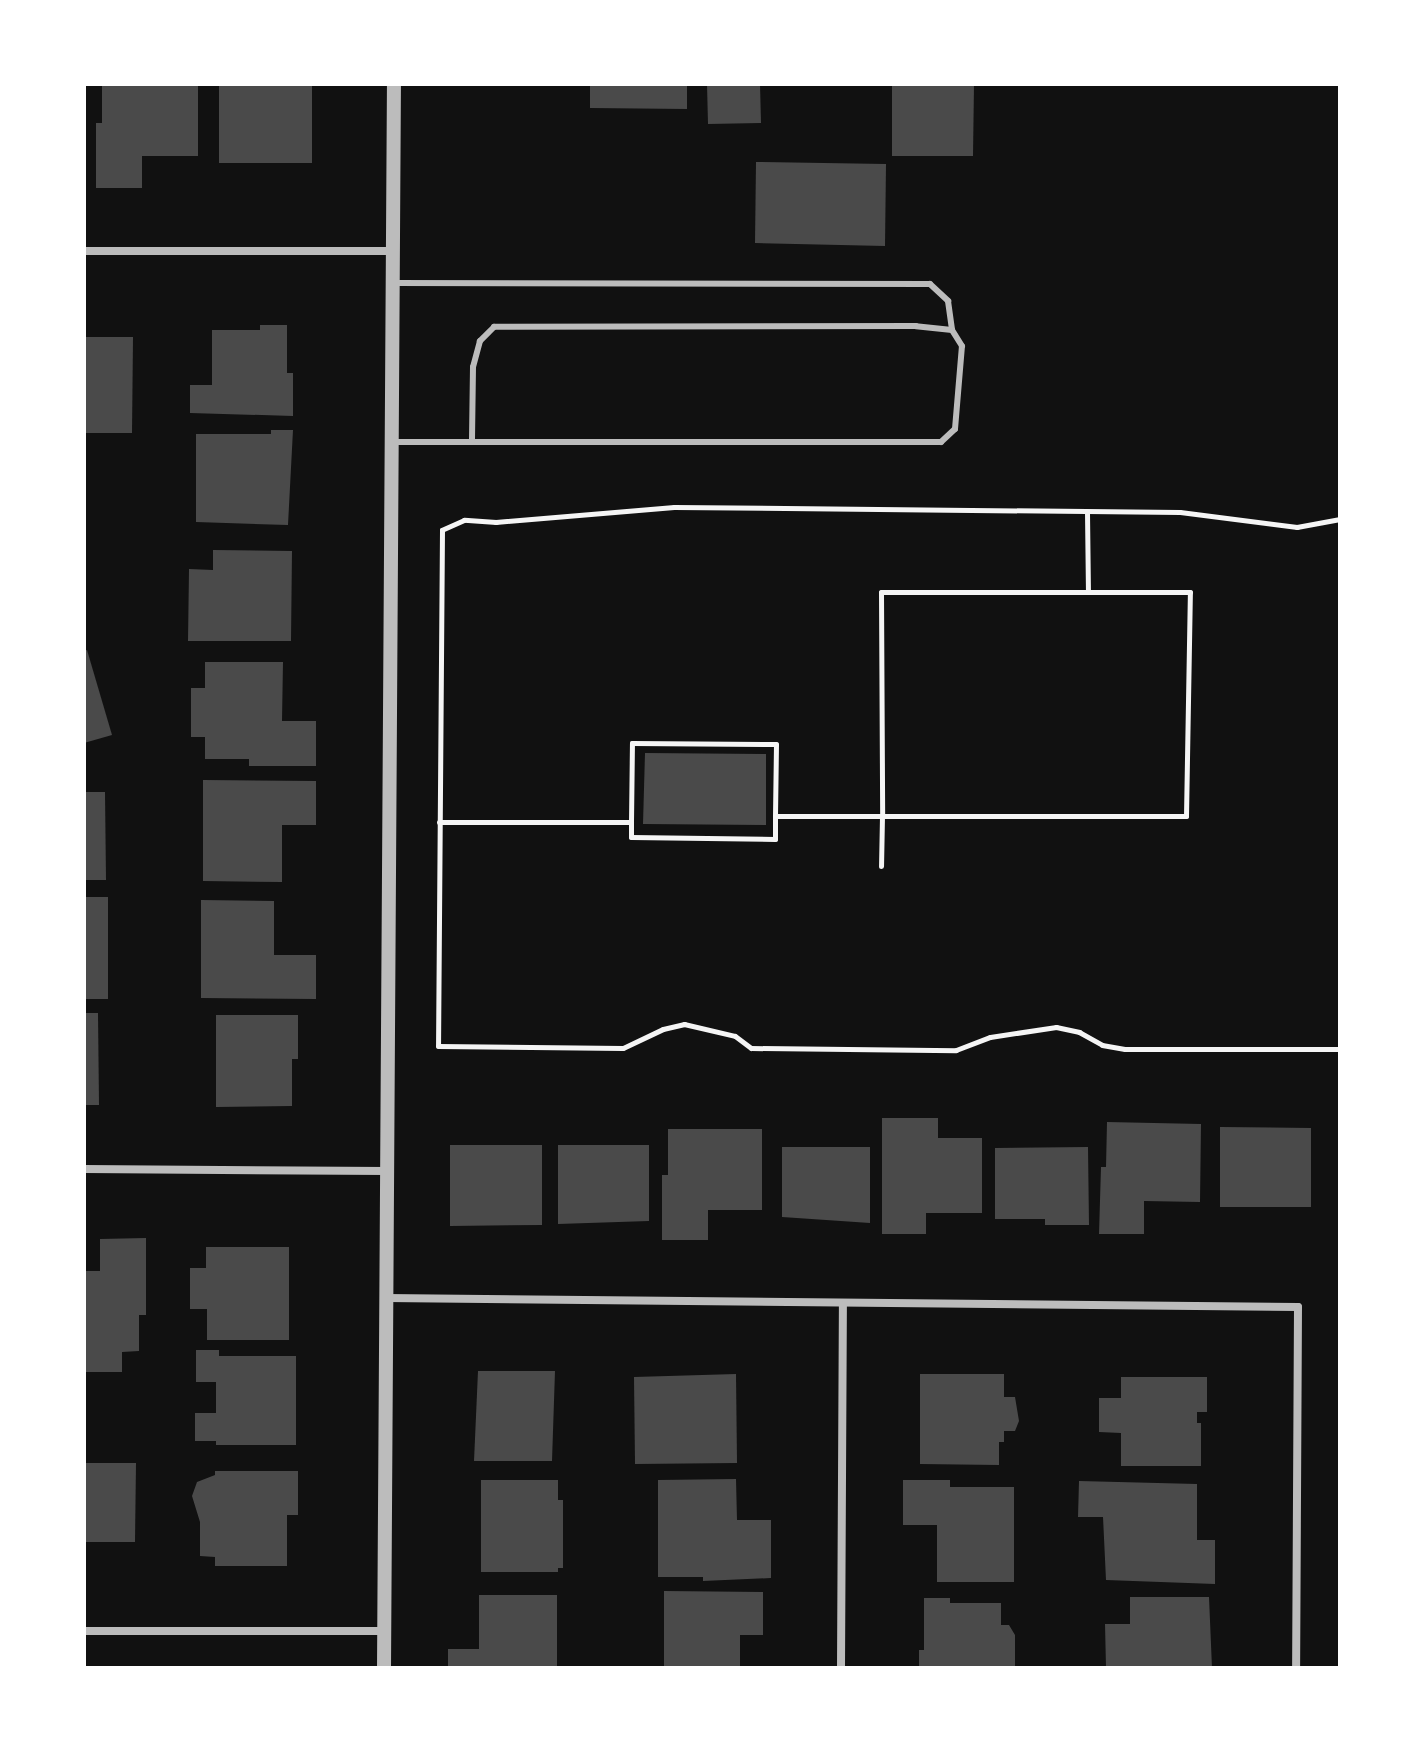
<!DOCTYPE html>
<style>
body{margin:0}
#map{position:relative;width:1424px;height:1752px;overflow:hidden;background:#111;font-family:"Exo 2",sans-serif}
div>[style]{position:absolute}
.building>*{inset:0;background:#4a4a4a}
.path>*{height:5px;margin:-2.5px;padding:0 2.5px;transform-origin:2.5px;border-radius:2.5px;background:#f5f5f5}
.service>*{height:6px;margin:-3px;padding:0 3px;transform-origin:3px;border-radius:3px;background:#bcbcbc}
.minor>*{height:8px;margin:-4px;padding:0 4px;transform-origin:4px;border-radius:4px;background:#bcbcbc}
.tertiary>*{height:14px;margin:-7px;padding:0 7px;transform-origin:7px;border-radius:7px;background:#bcbcbc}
span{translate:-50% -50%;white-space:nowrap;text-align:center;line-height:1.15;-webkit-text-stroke:8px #fff;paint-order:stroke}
.frame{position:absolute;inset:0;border:86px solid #fff;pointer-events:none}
</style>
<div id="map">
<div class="building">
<div style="clip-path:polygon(102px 84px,198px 84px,198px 156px,142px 156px,142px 188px,96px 188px,96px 123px,102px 123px)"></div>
<div style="clip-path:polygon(219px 84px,312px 84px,312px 163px,219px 163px)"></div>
<div style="clip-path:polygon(590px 84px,687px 84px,687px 109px,590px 108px)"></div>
<div style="clip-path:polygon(707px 84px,760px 84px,761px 123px,708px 124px)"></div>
<div style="clip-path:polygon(892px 84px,974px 84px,973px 156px,892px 156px)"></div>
<div style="clip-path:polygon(756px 162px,886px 164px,885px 246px,755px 243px)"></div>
<div style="clip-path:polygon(260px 325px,287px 325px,287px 373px,293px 373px,293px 416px,190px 413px,190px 385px,212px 385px,212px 330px,260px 330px)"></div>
<div style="clip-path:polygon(84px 337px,133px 337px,132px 433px,84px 433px)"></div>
<div style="clip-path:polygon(271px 430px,293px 430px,288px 525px,196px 522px,196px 434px,271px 434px)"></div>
<div style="clip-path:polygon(213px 550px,292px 551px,291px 641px,188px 641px,189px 569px,213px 570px)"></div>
<div style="clip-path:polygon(87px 650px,112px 735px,84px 743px,84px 651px)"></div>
<div style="clip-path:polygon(205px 662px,283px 662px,282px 721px,316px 721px,316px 766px,249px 766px,249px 759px,205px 759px,205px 737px,191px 737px,191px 688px,205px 688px)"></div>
<div style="clip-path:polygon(645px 753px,766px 754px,766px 825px,643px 824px)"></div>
<div style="clip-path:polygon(203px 780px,316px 781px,316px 825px,282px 825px,282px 882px,203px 881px)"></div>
<div style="clip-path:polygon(84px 792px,105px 792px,106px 880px,84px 880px)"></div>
<div style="clip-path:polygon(84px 897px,108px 897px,108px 999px,84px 999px)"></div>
<div style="clip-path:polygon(201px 900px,274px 901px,274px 955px,316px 955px,316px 999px,201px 998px)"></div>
<div style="clip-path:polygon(84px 1013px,98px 1013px,99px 1105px,84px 1105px)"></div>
<div style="clip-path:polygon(216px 1015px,298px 1015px,298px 1059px,292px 1059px,292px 1106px,216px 1107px)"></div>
<div style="clip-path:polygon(882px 1118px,938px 1118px,938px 1138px,982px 1138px,982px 1213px,926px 1213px,926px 1234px,882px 1234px)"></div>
<div style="clip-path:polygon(1107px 1122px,1201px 1124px,1200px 1202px,1144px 1201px,1144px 1234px,1099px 1234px,1101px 1167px,1106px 1167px)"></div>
<div style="clip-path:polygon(1220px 1127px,1311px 1128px,1311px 1207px,1220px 1207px)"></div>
<div style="clip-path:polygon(668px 1129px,762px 1129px,762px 1210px,708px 1210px,708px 1240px,662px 1240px,662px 1175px,668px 1175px)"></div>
<div style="clip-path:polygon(450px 1145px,542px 1145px,542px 1225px,450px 1226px)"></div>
<div style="clip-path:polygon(558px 1145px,649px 1145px,649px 1221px,558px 1224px)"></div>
<div style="clip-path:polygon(782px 1147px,870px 1147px,870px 1223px,782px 1217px)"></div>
<div style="clip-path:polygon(1088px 1147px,1089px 1225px,1045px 1225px,1045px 1219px,995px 1219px,995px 1148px)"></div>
<div style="clip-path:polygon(146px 1238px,146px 1315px,139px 1315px,139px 1351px,122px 1352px,122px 1372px,84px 1372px,84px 1271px,100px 1271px,100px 1239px)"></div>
<div style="clip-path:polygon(206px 1247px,289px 1247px,289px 1340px,207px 1340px,207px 1309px,190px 1309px,190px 1268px,206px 1268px)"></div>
<div style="clip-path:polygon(196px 1350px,219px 1350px,219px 1356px,296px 1356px,296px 1445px,216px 1445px,216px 1441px,195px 1441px,195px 1413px,216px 1413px,216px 1382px,196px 1382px)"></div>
<div style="clip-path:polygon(478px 1371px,555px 1371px,552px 1461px,474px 1461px)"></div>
<div style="clip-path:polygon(736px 1374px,737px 1463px,635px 1464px,634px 1377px)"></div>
<div style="clip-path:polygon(920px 1374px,1004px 1374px,1004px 1397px,1015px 1397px,1019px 1421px,1015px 1431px,1004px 1431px,1004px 1442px,999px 1442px,999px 1465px,920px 1464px)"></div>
<div style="clip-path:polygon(1121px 1377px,1207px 1377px,1207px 1412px,1197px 1412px,1197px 1423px,1201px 1423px,1201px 1466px,1121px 1466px,1121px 1433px,1099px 1432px,1099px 1398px,1121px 1398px)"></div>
<div style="clip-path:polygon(84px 1463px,136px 1463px,135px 1542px,84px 1542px)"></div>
<div style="clip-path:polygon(215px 1471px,298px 1471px,298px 1515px,287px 1515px,287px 1566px,215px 1566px,215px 1557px,200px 1556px,200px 1522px,192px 1496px,197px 1482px,215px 1475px)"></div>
<div style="clip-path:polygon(736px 1479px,737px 1520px,771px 1520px,771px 1578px,703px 1581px,703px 1577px,658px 1577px,658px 1480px)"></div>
<div style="clip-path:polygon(481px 1480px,558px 1480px,558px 1500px,563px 1500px,563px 1568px,558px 1568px,558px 1572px,481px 1572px)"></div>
<div style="clip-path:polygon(903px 1480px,950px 1480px,950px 1487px,1014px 1487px,1014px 1582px,937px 1582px,937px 1525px,903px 1525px)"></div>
<div style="clip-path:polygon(1079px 1481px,1197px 1484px,1197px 1540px,1215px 1540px,1215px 1584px,1106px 1580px,1103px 1517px,1078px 1517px)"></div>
<div style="clip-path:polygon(664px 1591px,763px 1592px,763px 1635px,740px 1635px,740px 1668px,664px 1668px)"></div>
<div style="clip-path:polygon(479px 1595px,557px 1595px,557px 1668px,448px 1668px,448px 1649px,479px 1649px)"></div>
<div style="clip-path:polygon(1130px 1597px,1209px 1597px,1212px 1668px,1106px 1668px,1105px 1624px,1130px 1624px)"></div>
<div style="clip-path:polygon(924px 1598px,950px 1598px,950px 1603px,1001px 1603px,1001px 1625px,1009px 1625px,1015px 1635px,1015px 1668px,919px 1668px,919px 1650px,924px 1650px)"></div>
</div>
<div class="path">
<div style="left:1087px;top:512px;width:80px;rotate:89.3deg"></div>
<div style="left:1340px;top:519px;width:44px;rotate:169.5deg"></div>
<div style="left:1297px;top:527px;width:118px;rotate:-172.7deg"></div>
<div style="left:1180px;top:512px;width:506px;rotate:-179.43deg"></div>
<div style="left:674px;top:507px;width:179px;rotate:175.2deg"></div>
<div style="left:496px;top:522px;width:32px;rotate:-176deg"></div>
<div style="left:464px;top:520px;width:24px;rotate:156deg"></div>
<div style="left:442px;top:530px;width:516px;rotate:90.44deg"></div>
<div style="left:438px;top:1046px;width:185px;rotate:0.6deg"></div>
<div style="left:623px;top:1048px;width:44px;rotate:-25.4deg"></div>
<div style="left:663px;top:1029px;width:22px;rotate:-13deg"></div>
<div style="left:684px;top:1024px;width:52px;rotate:13.2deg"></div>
<div style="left:735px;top:1036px;width:20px;rotate:37deg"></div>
<div style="left:751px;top:1048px;width:205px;rotate:0.6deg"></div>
<div style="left:956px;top:1050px;width:36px;rotate:-21deg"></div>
<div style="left:990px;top:1037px;width:67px;rotate:-8.6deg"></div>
<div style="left:1056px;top:1027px;width:24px;rotate:12deg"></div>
<div style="left:1079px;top:1032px;width:26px;rotate:29deg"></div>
<div style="left:1102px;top:1045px;width:23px;rotate:10deg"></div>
<div style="left:1125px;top:1049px;width:215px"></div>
<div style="left:439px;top:822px;width:192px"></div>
<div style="left:631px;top:822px;width:15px;rotate:90deg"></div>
<div style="left:631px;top:837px;width:144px;rotate:0.8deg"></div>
<div style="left:775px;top:839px;width:23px;rotate:-90deg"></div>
<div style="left:775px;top:816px;width:411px"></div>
<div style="left:1186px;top:816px;width:224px;rotate:-89deg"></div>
<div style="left:1190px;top:592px;width:309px;rotate:180deg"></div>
<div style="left:881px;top:592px;width:224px;rotate:89.7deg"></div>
<div style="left:882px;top:816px;width:50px;rotate:91.1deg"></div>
<div style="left:631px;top:822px;width:79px;rotate:-89.3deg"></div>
<div style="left:632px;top:743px;width:144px;rotate:0.4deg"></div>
<div style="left:776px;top:744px;width:72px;rotate:90.8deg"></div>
</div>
<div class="service">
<div style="left:395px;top:283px;width:535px;rotate:0.11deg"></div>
<div style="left:930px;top:284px;width:25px;rotate:43deg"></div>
<div style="left:948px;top:301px;width:29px;rotate:82deg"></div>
<div style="left:392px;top:442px;width:549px"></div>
<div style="left:941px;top:442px;width:19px;rotate:-43deg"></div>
<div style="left:955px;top:429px;width:83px;rotate:-85.2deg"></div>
<div style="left:962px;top:346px;width:19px;rotate:-122deg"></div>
<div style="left:952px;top:330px;width:36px;rotate:-174deg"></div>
<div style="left:916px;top:326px;width:422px;rotate:179.9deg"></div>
<div style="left:494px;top:327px;width:20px;rotate:135deg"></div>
<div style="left:480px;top:341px;width:27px;rotate:105deg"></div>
<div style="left:473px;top:367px;width:75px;rotate:90.8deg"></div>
</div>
<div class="minor">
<div style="left:84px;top:251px;width:309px"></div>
<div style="left:84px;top:1169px;width:303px;rotate:0.4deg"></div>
<div style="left:386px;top:1298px;width:912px;rotate:0.57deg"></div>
<div style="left:1298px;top:1307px;width:361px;rotate:90.3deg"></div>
<div style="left:84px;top:1631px;width:300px"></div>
<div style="left:841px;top:1668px;width:363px;rotate:-89.7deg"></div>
</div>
<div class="tertiary">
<div style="left:384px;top:1668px;width:1584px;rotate:-89.64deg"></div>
</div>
<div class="frame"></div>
</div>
